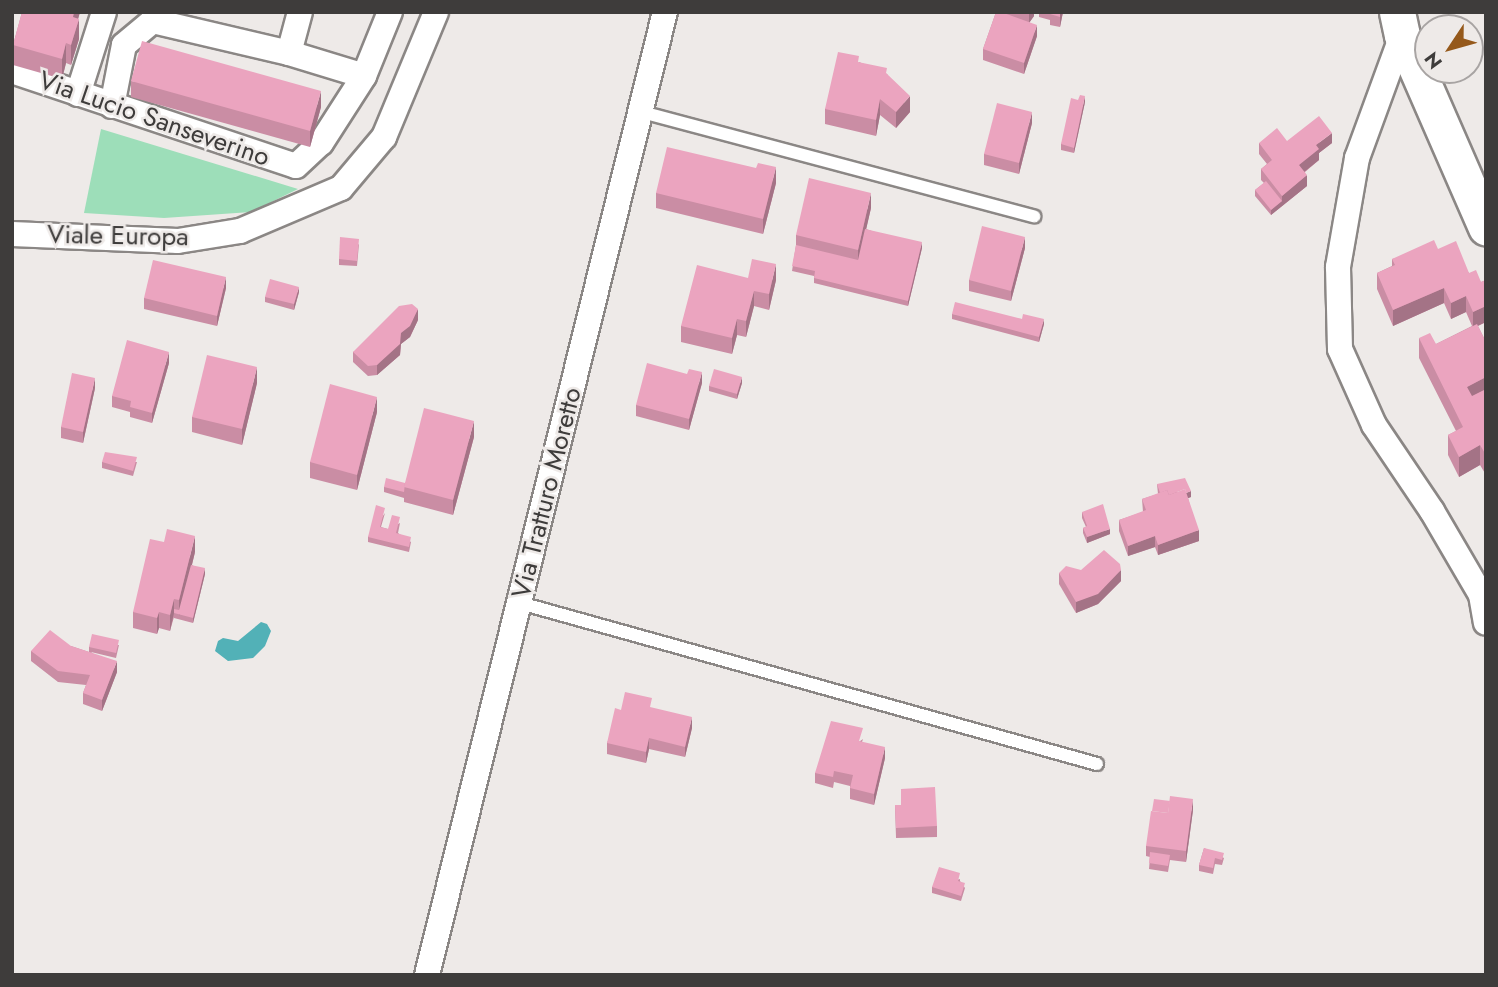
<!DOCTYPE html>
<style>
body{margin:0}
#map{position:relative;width:1498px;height:987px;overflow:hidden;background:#eeeae8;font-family:Jost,sans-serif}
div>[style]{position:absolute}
.green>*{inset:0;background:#9ddeb9}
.water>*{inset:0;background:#52b1b7}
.roads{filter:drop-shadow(2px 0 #8b8785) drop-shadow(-2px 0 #8b8785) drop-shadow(0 2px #8b8785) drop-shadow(0 -2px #8b8785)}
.lane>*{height:12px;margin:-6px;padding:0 6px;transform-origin:6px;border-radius:6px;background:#fff}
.street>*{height:24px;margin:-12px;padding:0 12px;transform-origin:12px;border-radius:12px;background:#fff}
.secondary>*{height:35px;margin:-17.5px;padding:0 17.5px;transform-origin:17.5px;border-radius:17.5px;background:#fff}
.wall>*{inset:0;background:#ca8da4}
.shaded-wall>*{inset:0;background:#a47386}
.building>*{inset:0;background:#eba4bf}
span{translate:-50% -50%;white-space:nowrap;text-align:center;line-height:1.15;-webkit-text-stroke:5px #eeeae8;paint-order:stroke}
.street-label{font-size:26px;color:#3e3c3b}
.frame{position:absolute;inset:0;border:14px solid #3e3c3b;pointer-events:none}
.north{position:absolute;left:1414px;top:14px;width:70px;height:70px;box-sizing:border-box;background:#eeeae8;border:2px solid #a8a4a3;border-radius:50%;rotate:234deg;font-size:19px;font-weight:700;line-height:28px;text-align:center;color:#3e3c3b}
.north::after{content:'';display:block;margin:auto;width:24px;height:32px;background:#95591b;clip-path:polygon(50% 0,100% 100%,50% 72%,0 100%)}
</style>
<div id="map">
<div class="green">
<div style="clip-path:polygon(101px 129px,298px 189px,251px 212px,164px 218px,84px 213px)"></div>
</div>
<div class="water">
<div style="clip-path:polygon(261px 622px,267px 624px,271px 631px,265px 646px,253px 658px,228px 661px,215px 651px,218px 641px,223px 638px,238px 641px)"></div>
</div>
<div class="roads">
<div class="lane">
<div style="left:642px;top:112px;width:406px;rotate:14.9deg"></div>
<div style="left:520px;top:603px;width:599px;rotate:15.59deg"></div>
</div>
<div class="street">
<div style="left:153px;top:21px;width:140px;rotate:13.2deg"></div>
<div style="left:289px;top:53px;width:78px;rotate:17deg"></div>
<div style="left:1402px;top:35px;width:131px;rotate:110.1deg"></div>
<div style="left:1357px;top:158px;width:111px;rotate:99.9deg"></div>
<div style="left:1338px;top:267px;width:82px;rotate:88.6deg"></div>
<div style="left:1340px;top:349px;width:83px;rotate:65.9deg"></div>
<div style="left:1374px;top:425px;width:104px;rotate:56deg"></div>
<div style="left:1432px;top:511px;width:97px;rotate:59.7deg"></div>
<div style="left:1481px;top:595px;width:28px;rotate:80deg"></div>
<div style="left:289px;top:53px;width:42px;rotate:-75deg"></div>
<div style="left:12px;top:71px;width:299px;rotate:18.5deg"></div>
<div style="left:296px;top:166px;width:34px;rotate:-43deg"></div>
<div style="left:321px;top:143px;width:80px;rotate:-57.3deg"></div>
<div style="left:364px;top:76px;width:69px;rotate:-67.9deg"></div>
<div style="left:78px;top:94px;width:86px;rotate:-72.4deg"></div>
<div style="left:112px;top:106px;width:62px;rotate:-78.9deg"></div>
<div style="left:124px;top:45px;width:38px;rotate:-40deg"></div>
<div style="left:153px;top:21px;width:9px;rotate:-77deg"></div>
<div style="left:12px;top:234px;width:166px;rotate:2.4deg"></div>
<div style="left:178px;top:241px;width:63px;rotate:-9.2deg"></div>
<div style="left:240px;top:231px;width:110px;rotate:-23.1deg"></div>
<div style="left:341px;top:188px;width:67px;rotate:-49.9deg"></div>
<div style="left:384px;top:137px;width:135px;rotate:-67.4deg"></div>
<div style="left:427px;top:975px;width:992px;rotate:-76.12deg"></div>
</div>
<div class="secondary">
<div style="left:1397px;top:12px;width:24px;rotate:78deg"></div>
<div style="left:1402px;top:35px;width:210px;rotate:66.4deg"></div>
</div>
</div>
<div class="wall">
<div style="clip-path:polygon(22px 12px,80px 12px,78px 19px,79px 39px,71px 65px,66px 63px,62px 79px,13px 65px,13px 45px)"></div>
<div style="clip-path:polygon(996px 12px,1034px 12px,1034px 16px,1029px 23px,1037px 36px,1024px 74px,983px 60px,983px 49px)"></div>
<div style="clip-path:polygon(1039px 12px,1063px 12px,1060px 27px,1050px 25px,1050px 20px,1039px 17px)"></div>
<div style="clip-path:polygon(859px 62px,887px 74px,910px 112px,896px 128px,880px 115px,876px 136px,825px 124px,825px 109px)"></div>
<div style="clip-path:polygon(131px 81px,321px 107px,310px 147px,131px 97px)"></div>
<div style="clip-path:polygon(1085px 102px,1074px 153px,1061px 150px,1061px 144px)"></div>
<div style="clip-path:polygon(1032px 123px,1019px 174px,984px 165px,984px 154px)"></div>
<div style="clip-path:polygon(1287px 141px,1332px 143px,1319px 153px,1319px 160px,1305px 172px,1307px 186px,1271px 215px,1255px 196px,1255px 190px,1264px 183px,1261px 180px,1261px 169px,1267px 164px,1259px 154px,1259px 143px)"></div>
<div style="clip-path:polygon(756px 168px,776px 183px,763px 234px,656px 208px,656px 193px)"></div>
<div style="clip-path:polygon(871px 208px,866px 229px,922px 248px,908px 306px,814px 283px,814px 276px,792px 271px,796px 245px,796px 235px)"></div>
<div style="clip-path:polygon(359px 244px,357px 266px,339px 265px,339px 259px)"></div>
<div style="clip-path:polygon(1025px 248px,1011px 301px,969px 291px,969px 280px)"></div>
<div style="clip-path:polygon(1438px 249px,1481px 282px,1486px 280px,1486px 322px,1478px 326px,1486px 342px,1486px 475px,1480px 465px,1459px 477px,1448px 455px,1448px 435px,1456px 431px,1419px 358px,1419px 338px,1436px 344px,1472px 326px,1466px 312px,1451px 319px,1444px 303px,1393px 326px,1377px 289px,1377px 273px,1392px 266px,1392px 259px)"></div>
<div style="clip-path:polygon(748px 278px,776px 280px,769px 310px,754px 306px,746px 337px,737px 335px,732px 354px,681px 342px,681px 326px)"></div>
<div style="clip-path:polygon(226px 288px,217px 326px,144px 309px,144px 298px)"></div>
<div style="clip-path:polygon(299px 292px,294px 310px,265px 302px,265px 297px)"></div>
<div style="clip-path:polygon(952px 314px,1022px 319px,1044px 324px,1039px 342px,952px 319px)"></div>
<div style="clip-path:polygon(418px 320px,410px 337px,401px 344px,400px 355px,377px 375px,368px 376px,353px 362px,353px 352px)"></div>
<div style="clip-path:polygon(169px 363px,152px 423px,130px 417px,130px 412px,112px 407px,112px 396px)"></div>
<div style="clip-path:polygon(257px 383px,242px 445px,192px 432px,192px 417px)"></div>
<div style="clip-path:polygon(702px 383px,689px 430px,636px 416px,636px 405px)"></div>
<div style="clip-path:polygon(742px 383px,737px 399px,709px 391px,709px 386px)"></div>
<div style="clip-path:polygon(95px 388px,83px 443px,61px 438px,61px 427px)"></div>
<div style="clip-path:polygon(377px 412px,357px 490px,310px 478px,310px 462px)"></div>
<div style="clip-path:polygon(474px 437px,453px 515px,404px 502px,404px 498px,384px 492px,384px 487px,405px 483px)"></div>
<div style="clip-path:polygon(102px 462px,137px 462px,133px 476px,102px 468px)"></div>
<div style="clip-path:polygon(1157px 484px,1191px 497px,1188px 498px,1199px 541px,1158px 555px,1155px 547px,1128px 556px,1119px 531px,1119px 520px,1143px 512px,1142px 499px,1158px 494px)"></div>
<div style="clip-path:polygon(1082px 512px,1110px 534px,1087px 543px,1083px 533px,1083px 528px,1086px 527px,1082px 518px)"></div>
<div style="clip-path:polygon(385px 513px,381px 527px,388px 529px,400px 523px,398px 533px,411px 542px,409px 552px,368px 542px,368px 537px)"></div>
<div style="clip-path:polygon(195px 552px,192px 565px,205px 574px,193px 623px,174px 618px,174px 617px,170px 631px,159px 628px,157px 634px,133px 628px,133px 612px)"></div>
<div style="clip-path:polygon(1081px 570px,1121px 581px,1098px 604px,1076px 613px,1059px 584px,1059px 573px)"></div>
<div style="clip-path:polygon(119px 645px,116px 658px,91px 652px,117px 672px,102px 711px,83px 704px,83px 693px,86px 685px,58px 682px,31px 661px,31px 651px,71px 646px,89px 652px,89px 647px)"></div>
<div style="clip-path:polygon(652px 708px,692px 728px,685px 757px,649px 749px,646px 763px,607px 754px,607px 743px,621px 710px)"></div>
<div style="clip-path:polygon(863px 739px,862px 742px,885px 758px,874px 805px,850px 799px,850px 786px,834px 782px,833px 788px,815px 783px,815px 773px)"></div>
<div style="clip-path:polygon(895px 805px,901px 805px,937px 826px,937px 837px,896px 838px)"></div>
<div style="clip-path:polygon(1193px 810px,1186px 862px,1170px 860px,1168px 872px,1149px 869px,1150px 857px,1146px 856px,1146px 846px)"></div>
<div style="clip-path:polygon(1204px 848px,1224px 858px,1222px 865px,1215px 864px,1213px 874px,1199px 871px,1199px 865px)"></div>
<div style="clip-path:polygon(960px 879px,960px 881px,965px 888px,961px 901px,932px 893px,932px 887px)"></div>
</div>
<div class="shaded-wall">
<div style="clip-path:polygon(74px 12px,80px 12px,73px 37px,73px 17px)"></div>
<div style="clip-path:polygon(1029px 12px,1034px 12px,1034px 16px,1029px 23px)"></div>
<div style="clip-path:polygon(1060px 12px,1063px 12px,1060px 27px)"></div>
<div style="clip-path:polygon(79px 19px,79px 39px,71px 65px,71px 45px)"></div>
<div style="clip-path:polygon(1037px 25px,1037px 36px,1024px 74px,1024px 63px)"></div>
<div style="clip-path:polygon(66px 43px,66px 63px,62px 79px,62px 59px)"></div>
<div style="clip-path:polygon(321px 91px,321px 107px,310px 147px,310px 131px)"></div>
<div style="clip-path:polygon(910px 96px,910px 112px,896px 128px,896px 112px)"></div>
<div style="clip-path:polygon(1085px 96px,1085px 102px,1074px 153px,1074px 148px)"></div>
<div style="clip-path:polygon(880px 99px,880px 115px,876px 136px,876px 120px)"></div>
<div style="clip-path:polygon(1032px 112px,1032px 123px,1019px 174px,1019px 163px)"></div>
<div style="clip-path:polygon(1332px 133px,1332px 143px,1319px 153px,1319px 160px,1299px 176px,1299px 165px,1316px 145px)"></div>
<div style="clip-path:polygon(776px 167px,776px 183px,763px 234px,763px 219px)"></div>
<div style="clip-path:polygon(1307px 175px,1307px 186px,1271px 215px,1271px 210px,1282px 201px,1282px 196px)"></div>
<div style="clip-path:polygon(871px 193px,871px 208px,858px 265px,858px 250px)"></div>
<div style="clip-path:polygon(1025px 237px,1025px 248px,1011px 301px,1011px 291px)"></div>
<div style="clip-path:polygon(922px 242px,922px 248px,908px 306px,908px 301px)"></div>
<div style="clip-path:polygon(776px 264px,776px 280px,769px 310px,769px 294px)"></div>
<div style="clip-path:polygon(226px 277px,226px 288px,217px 326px,217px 316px)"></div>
<div style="clip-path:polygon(299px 287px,299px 292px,294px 310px,294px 304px)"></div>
<div style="clip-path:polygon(1444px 288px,1444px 303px,1393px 326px,1393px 310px)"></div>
<div style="clip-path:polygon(754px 291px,754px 306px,746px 337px,746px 321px)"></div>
<div style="clip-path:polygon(1466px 296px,1466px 312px,1451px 319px,1451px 303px)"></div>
<div style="clip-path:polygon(1486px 306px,1486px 322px,1473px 328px,1473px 312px)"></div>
<div style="clip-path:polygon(418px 309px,418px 320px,410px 337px,401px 344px,400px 355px,377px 375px,377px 365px)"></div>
<div style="clip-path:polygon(737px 319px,737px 335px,732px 354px,732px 338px)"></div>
<div style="clip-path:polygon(1044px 319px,1044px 324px,1039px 342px,1039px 337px)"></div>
<div style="clip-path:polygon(169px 352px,169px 363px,152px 423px,152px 413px)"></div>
<div style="clip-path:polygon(257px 367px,257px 383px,242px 445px,242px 429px)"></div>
<div style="clip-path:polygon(702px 372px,702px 383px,689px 430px,689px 419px)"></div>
<div style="clip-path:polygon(742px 377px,742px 383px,737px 399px,737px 394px)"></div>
<div style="clip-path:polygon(1486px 377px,1486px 397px,1469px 406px,1467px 387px)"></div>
<div style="clip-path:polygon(95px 378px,95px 388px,83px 443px,83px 432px)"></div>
<div style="clip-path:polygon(377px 397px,377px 412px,357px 490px,357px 475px)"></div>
<div style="clip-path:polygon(474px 421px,474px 437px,453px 515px,453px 500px)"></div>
<div style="clip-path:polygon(1480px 445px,1480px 465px,1459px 477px,1459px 457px)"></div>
<div style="clip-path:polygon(1191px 491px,1191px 497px,1169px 505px,1169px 500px)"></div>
<div style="clip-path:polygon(1110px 529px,1110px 534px,1087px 543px,1087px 537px)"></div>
<div style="clip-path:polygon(1199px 530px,1199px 541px,1158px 555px,1158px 545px)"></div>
<div style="clip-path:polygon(195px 536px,195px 552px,179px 616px,179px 600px)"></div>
<div style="clip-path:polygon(1155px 536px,1155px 547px,1128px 556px,1128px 546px)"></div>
<div style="clip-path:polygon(205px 568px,205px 574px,193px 623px,193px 618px)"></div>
<div style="clip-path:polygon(1121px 570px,1121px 581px,1098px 604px,1076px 613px,1076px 602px)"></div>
<div style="clip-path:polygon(174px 599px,174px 613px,170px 631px,170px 615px)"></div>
<div style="clip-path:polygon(159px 612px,159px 628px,157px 634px,157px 618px)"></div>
<div style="clip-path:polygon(117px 661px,117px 672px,102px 711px,102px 700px)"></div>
<div style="clip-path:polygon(692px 717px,692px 728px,685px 757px,685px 747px)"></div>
<div style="clip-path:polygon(649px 738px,649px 749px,646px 763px,646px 752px)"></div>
<div style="clip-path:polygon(885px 747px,885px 758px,874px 805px,874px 794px)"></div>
<div style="clip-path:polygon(1193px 799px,1193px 810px,1186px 862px,1186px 851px)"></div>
</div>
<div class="building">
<div style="clip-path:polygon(22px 12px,74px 12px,73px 17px,79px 19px,71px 45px,66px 43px,62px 59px,13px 45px)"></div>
<div style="clip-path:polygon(996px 12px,1001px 12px,1037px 25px,1024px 63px,983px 49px)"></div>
<div style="clip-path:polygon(1051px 12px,1060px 12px,1060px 17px,1050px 14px)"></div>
<div style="clip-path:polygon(142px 41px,321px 91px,310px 131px,131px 81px)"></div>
<div style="clip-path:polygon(838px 52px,859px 56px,858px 62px,887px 68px,886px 73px,910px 96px,896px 112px,880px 99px,876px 120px,825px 109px)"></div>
<div style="clip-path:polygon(1080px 95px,1085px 96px,1074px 148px,1061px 144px,1071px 98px,1078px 100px)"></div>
<div style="clip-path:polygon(997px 103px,1032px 112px,1019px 163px,984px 154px)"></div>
<div style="clip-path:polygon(1319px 116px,1332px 133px,1316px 145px,1319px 149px,1299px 165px,1307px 175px,1282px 196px,1261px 169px,1272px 160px,1259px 143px,1277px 128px,1287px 141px)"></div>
<div style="clip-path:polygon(667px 147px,756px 168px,758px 163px,776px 167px,763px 219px,656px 193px)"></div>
<div style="clip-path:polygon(809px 178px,871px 193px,858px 250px,796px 235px)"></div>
<div style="clip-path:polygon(1266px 181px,1282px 201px,1271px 210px,1255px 190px)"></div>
<div style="clip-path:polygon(982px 226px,1025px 237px,1011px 291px,969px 280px)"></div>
<div style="clip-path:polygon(865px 229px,922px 242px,908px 301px,814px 278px,815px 271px,792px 266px,796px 245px,858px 260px)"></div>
<div style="clip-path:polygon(340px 237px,359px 239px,357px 261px,339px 259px)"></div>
<div style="clip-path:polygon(1434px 240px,1438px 249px,1456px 241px,1469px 273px,1476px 270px,1481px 282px,1486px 280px,1486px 306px,1473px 312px,1466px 296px,1451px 303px,1444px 288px,1393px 310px,1377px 273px,1395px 265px,1392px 259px)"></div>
<div style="clip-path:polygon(752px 259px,776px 264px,769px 294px,754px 291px,746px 321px,737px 319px,732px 338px,681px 326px,697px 265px,748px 278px)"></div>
<div style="clip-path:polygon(153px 260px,226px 277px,217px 316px,144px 298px)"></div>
<div style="clip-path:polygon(270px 279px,299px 287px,294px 304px,265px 297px)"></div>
<div style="clip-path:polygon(955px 302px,1022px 319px,1023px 314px,1044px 319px,1039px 337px,952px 314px)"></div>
<div style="clip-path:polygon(412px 304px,418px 309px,410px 326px,401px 333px,400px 344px,377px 365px,368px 366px,353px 352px,399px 306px)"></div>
<div style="clip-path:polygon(1477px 324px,1486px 342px,1486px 377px,1467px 387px,1472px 396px,1486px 389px,1486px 455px,1480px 445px,1459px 457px,1448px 435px,1463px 427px,1419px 338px,1430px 333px,1436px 344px)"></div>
<div style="clip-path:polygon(127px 340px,169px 352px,152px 413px,130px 407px,131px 401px,112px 396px)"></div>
<div style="clip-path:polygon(207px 355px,257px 367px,242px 429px,192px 417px)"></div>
<div style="clip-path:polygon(647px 363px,687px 374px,689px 369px,702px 372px,689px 419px,636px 405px)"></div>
<div style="clip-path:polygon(714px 369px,742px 377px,737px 394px,709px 386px)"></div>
<div style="clip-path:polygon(72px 373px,95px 378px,83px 432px,61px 427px)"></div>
<div style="clip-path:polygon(330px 384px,377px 397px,357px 475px,310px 462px)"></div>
<div style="clip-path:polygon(424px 408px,474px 421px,453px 500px,404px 487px)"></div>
<div style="clip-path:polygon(105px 452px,137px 457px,133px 471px,102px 462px)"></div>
<div style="clip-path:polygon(386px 478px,405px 483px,404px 492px,384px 487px)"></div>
<div style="clip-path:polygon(1185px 478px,1191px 491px,1186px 493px,1185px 489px,1169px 495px,1167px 490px,1160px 493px,1157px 484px)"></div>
<div style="clip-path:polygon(1185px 489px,1199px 530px,1158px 545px,1155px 536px,1128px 546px,1119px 520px,1146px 510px,1142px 499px,1167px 490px,1169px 495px)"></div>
<div style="clip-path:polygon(1103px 504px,1110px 529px,1087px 537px,1083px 528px,1087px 526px,1082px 512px)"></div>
<div style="clip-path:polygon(376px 505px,385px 508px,380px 527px,388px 529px,392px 515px,400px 517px,396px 533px,411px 537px,409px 547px,368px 537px)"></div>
<div style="clip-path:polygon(167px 529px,195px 536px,179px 600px,174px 599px,170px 615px,159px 612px,157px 618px,133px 612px,150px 539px,164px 542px)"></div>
<div style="clip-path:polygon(1104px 550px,1120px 564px,1121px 570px,1098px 594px,1076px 602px,1059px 573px,1066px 566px,1081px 570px)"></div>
<div style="clip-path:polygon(191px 565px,205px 568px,193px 618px,174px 613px,174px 609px,179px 610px)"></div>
<div style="clip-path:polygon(50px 630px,71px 646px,117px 661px,102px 700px,83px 693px,90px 675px,58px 671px,31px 651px)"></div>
<div style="clip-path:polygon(92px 634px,119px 640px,116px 653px,89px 647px)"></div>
<div style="clip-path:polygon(625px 692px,652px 698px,650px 707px,692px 717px,685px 747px,649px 738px,646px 752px,607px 743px,615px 708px,621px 710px)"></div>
<div style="clip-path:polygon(831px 721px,863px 728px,859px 741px,885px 747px,874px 794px,850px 788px,853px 775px,834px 771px,833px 777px,815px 773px)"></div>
<div style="clip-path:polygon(935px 787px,937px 826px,896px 828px,895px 805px,901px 805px,901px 789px)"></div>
<div style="clip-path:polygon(1170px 796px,1193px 799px,1186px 851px,1146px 846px,1151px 811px,1168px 813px)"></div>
<div style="clip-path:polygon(1154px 799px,1170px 801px,1168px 813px,1152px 811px)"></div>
<div style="clip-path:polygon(1204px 848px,1224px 853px,1222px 860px,1215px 858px,1213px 868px,1199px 865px)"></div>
<div style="clip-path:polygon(1150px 852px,1170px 855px,1168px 866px,1149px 863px)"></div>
<div style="clip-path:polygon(939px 867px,960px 873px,958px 881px,965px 883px,961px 896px,932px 887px)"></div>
</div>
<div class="street-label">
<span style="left:154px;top:119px;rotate:19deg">Via Lucio Sanseverino</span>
<span style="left:118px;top:236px;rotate:1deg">Viale Europa</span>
<span style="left:547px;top:493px;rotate:-76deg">Via Tratturo Moretto</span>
</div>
<div class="frame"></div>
<div class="north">N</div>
</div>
